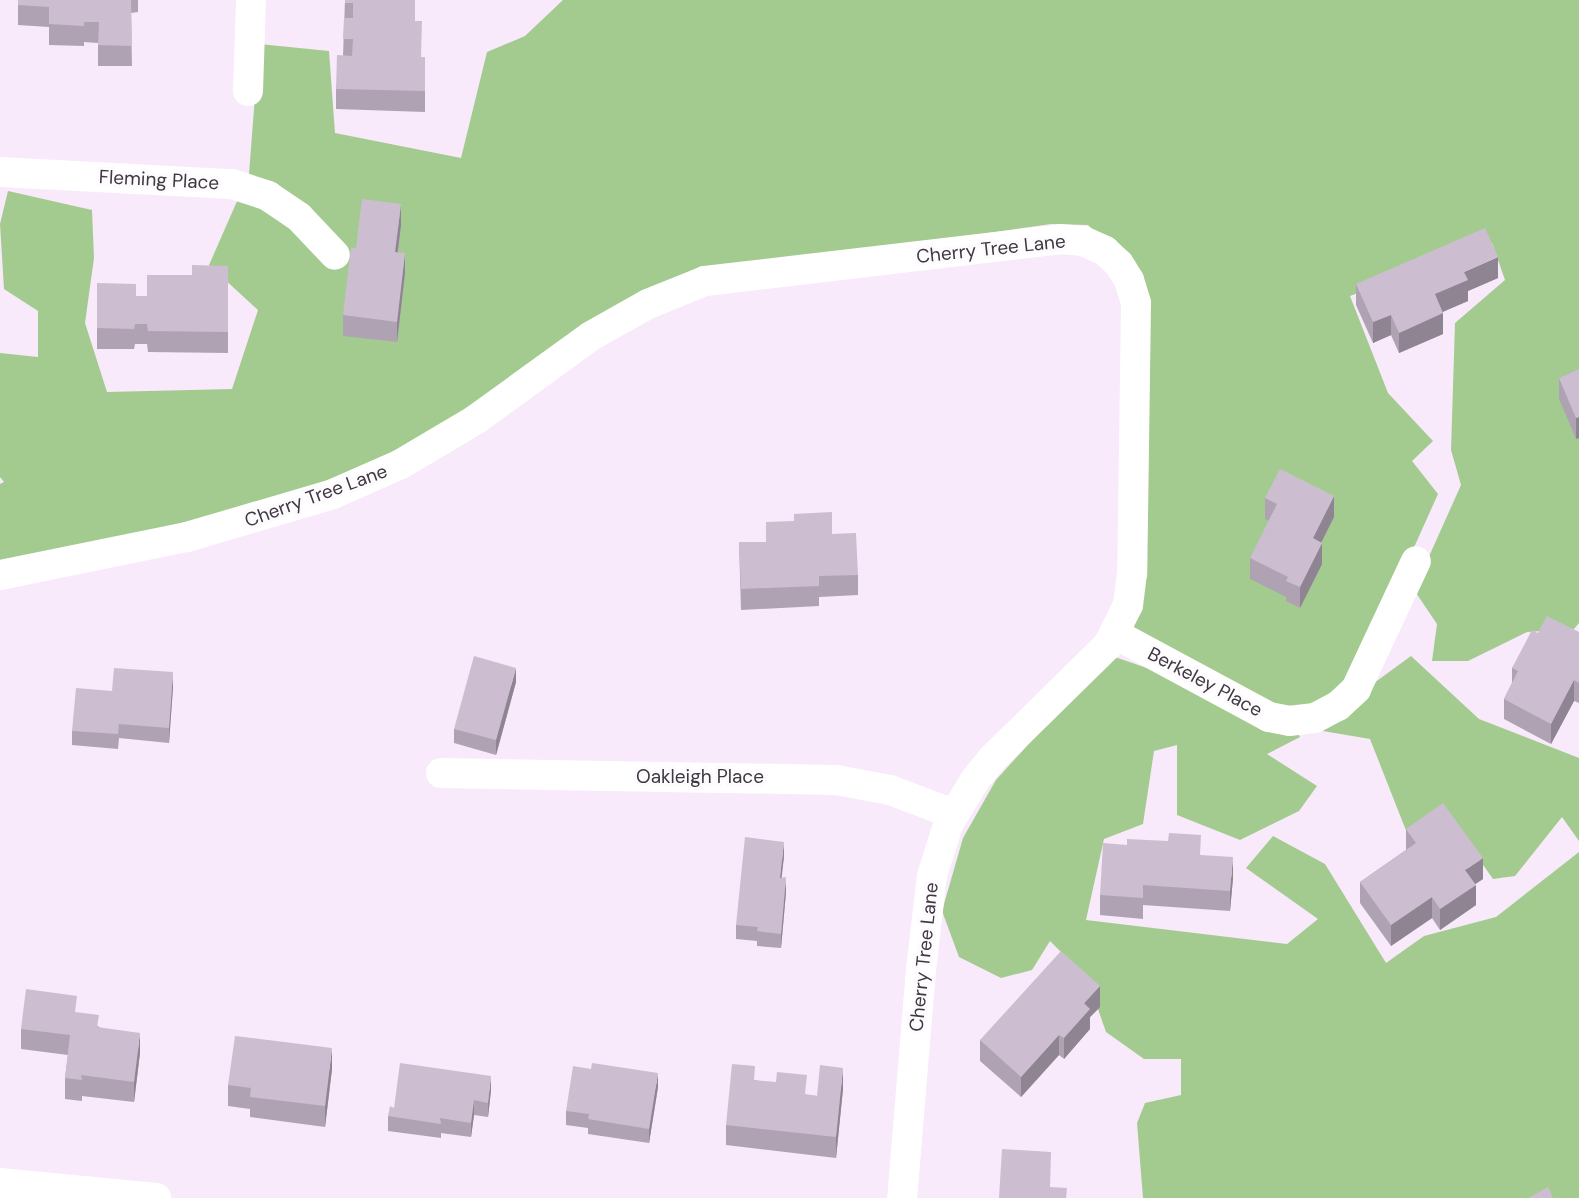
<!DOCTYPE html>
<style>
body{margin:0}
#map{position:relative;width:1579px;height:1198px;overflow:hidden;background:#f8e9fb;font-family:"DM Sans",sans-serif}
div>[style]{position:absolute}
.green>*{inset:0;background:#a4cb8f}
.minor>*{height:30px;margin:-15px;padding:0 15px;transform-origin:15px;border-radius:15px;background:#fff}
.wall>*{inset:0;background:#afa3b3}
.shaded-wall>*{inset:0;background:#8f8592}
.building>*{inset:0;background:#ccbed0}
span{translate:-50% -50%;white-space:nowrap;text-align:center;line-height:1.15;-webkit-text-stroke:7px #fefbfe;paint-order:stroke}
.street-label{font-size:19px;color:#3e3840}
</style>
<div id="map">
<div class="green">
<div style="clip-path:polygon(563px 0,1579px 0,1579px 623px,1574px 629px,1527px 632px,1468px 661px,1432px 661px,1437px 624px,1414px 590px,1461px 485px,1451px 450px,1455px 323px,1505px 280px,1492px 243px,1350px 296px,1388px 393px,1433px 441px,1412px 461px,1438px 494px,1357px 674px,1332px 702px,1268px 709px,1126px 631px,1135px 270px,1088px 225px,1051px 224px,703px 273px,398px 458px,309px 495px,0 565px,0 484px,4px 482px,0 477px,0 353px,38px 357px,38px 311px,4px 289px,0 224px,8px 191px,92px 210px,94px 258px,85px 323px,107px 392px,232px 389px,258px 310px,209px 265px,249px 174px,259px 44px,329px 51px,335px 133px,461px 158px,487px 52px,525px 36px)"></div>
<div style="clip-path:polygon(1109px 655px,1182px 680px,1293px 726px,1300px 737px,1267px 754px,1317px 786px,1299px 811px,1240px 840px,1177px 815px,1177px 745px,1154px 751px,1143px 824px,1104px 839px,1086px 920px,1287px 944px,1318px 919px,1246px 868px,1273px 836px,1325px 864px,1386px 963px,1424px 936px,1496px 917px,1579px 852px,1579px 1198px,1143px 1198px,1137px 1123px,1145px 1103px,1181px 1095px,1181px 1059px,1144px 1059px,1106px 1032px,1087px 978px,1050px 941px,1032px 970px,1001px 978px,959px 957px,942px 911px,963px 838px,996px 780px)"></div>
<div style="clip-path:polygon(1411px 656px,1479px 719px,1579px 758px,1579px 841px,1562px 817px,1515px 876px,1493px 879px,1450px 818px,1407px 833px,1370px 739px,1311px 729px)"></div>
</div>
<div class="minor">
<div style="left:248px;top:91px;width:91px;rotate:-88.1deg"></div>
<div style="left:0;top:172px;width:232px;rotate:3deg"></div>
<div style="left:232px;top:184px;width:38px;rotate:18deg"></div>
<div style="left:268px;top:196px;width:37px;rotate:34deg"></div>
<div style="left:299px;top:217px;width:52px;rotate:46.5deg"></div>
<div style="left:0;top:575px;width:191px;rotate:-11.5deg"></div>
<div style="left:187px;top:537px;width:152px;rotate:-16.4deg"></div>
<div style="left:333px;top:494px;width:74px;rotate:-23.8deg"></div>
<div style="left:401px;top:464px;width:86px;rotate:-30.7deg"></div>
<div style="left:475px;top:420px;width:143px;rotate:-35.9deg"></div>
<div style="left:591px;top:336px;width:65px;rotate:-29.3deg"></div>
<div style="left:648px;top:304px;width:61px;rotate:-22deg"></div>
<div style="left:705px;top:281px;width:357px;rotate:-6.7deg"></div>
<div style="left:1060px;top:239px;width:23px;rotate:5deg"></div>
<div style="left:1083px;top:241px;width:24px;rotate:24deg"></div>
<div style="left:1105px;top:251px;width:19px;rotate:43deg"></div>
<div style="left:1119px;top:264px;width:19px;rotate:58deg"></div>
<div style="left:1129px;top:280px;width:24px;rotate:73deg"></div>
<div style="left:1136px;top:303px;width:270px;rotate:90.8deg"></div>
<div style="left:1132px;top:573px;width:32px;rotate:97deg"></div>
<div style="left:1128px;top:605px;width:45px;rotate:116.6deg"></div>
<div style="left:1108px;top:645px;width:163px;rotate:135.5deg"></div>
<div style="left:992px;top:759px;width:27px;rotate:129deg"></div>
<div style="left:975px;top:780px;width:52px;rotate:121deg"></div>
<div style="left:948px;top:825px;width:53px;rotate:107.4deg"></div>
<div style="left:932px;top:876px;width:94px;rotate:96.7deg"></div>
<div style="left:921px;top:969px;width:230px;rotate:94.7deg"></div>
<div style="left:1115px;top:634px;width:175px;rotate:28.3deg"></div>
<div style="left:1269px;top:717px;width:20px;rotate:11deg"></div>
<div style="left:1289px;top:721px;width:26px;rotate:-7deg"></div>
<div style="left:1315px;top:718px;width:26px;rotate:-28deg"></div>
<div style="left:1338px;top:706px;width:25px;rotate:-43deg"></div>
<div style="left:1356px;top:689px;width:141px;rotate:-64.9deg"></div>
<div style="left:441px;top:773px;width:395px;rotate:1deg"></div>
<div style="left:836px;top:780px;width:55px;rotate:10.5deg"></div>
<div style="left:890px;top:790px;width:68px;rotate:20.6deg"></div>
<div style="left:0;top:1183px;width:157px;rotate:5.5deg"></div>
</div>
<div class="wall">
<div style="clip-path:polygon(18px 0,138px 0,138px 12px,131px 13px,132px 66px,98px 66px,98px 43px,84px 42px,84px 46px,49px 45px,49px 27px,18px 25px)"></div>
<div style="clip-path:polygon(345px 0,415px 21px,421px 57px,425px 57px,425px 112px,336px 109px,336px 89px,343px 56px)"></div>
<div style="clip-path:polygon(401px 225px,398px 252px,405px 273px,397px 342px,343px 336px,343px 315px,356px 248px)"></div>
<div style="clip-path:polygon(228px 266px,228px 353px,148px 352px,147px 344px,135px 344px,134px 349px,97px 349px,97px 283px,136px 296px,147px 296px,192px 275px)"></div>
<div style="clip-path:polygon(1498px 278px,1468px 291px,1468px 301px,1443px 312px,1443px 334px,1399px 353px,1391px 335px,1373px 343px,1356px 305px,1356px 284px)"></div>
<div style="clip-path:polygon(1579px 369px,1579px 438px,1576px 439px,1559px 399px,1559px 378px)"></div>
<div style="clip-path:polygon(1265px 498px,1334px 517px,1321px 542px,1322px 564px,1300px 608px,1286px 601px,1286px 597px,1250px 579px,1250px 558px,1269px 521px,1265px 519px)"></div>
<div style="clip-path:polygon(766px 522px,832px 534px,858px 575px,858px 595px,819px 597px,819px 606px,741px 610px,739px 542px,766px 542px)"></div>
<div style="clip-path:polygon(1579px 632px,1579px 703px,1574px 701px,1551px 744px,1504px 719px,1504px 699px,1512px 683px,1512px 668px,1538px 633px)"></div>
<div style="clip-path:polygon(516px 682px,496px 755px,454px 743px,454px 729px)"></div>
<div style="clip-path:polygon(173px 687px,169px 743px,119px 738px,118px 749px,72px 745px,72px 731px,112px 691px)"></div>
<div style="clip-path:polygon(1406px 829px,1483px 879px,1475px 884px,1476px 905px,1440px 930px,1432px 918px,1391px 946px,1360px 903px,1360px 882px,1406px 850px)"></div>
<div style="clip-path:polygon(1127px 845px,1201px 855px,1233px 878px,1230px 911px,1143px 905px,1143px 919px,1100px 915px,1100px 895px)"></div>
<div style="clip-path:polygon(784px 856px,781px 878px,786px 892px,781px 948px,757px 946px,757px 941px,736px 939px,736px 925px)"></div>
<div style="clip-path:polygon(1100px 1007px,1090px 1017px,1090px 1029px,1064px 1059px,1059px 1055px,1021px 1097px,980px 1061px,980px 1040px)"></div>
<div style="clip-path:polygon(77px 1013px,140px 1053px,134px 1102px,82px 1096px,82px 1101px,65px 1099px,65px 1078px,68px 1055px,21px 1049px,21px 1029px)"></div>
<div style="clip-path:polygon(332px 1069px,325px 1127px,250px 1117px,250px 1109px,228px 1106px,228px 1085px)"></div>
<div style="clip-path:polygon(755px 1080px,807px 1095px,817px 1096px,843px 1089px,836px 1158px,726px 1145px,726px 1125px)"></div>
<div style="clip-path:polygon(658px 1087px,649px 1143px,588px 1134px,588px 1128px,566px 1125px,566px 1111px)"></div>
<div style="clip-path:polygon(491px 1090px,488px 1117px,474px 1115px,471px 1137px,441px 1133px,441px 1138px,388px 1131px,388px 1116px)"></div>
</div>
<div class="shaded-wall">
<div style="clip-path:polygon(401px 204px,401px 225px,395px 272px,395px 252px)"></div>
<div style="clip-path:polygon(405px 253px,405px 273px,397px 342px,397px 322px)"></div>
<div style="clip-path:polygon(1498px 257px,1498px 278px,1468px 291px,1468px 301px,1435px 315px,1435px 294px,1464px 272px)"></div>
<div style="clip-path:polygon(1443px 313px,1443px 334px,1399px 353px,1399px 333px)"></div>
<div style="clip-path:polygon(1391px 315px,1391px 335px,1373px 343px,1373px 322px)"></div>
<div style="clip-path:polygon(1579px 417px,1579px 438px,1576px 439px,1576px 418px)"></div>
<div style="clip-path:polygon(1334px 496px,1334px 517px,1313px 559px,1313px 538px)"></div>
<div style="clip-path:polygon(1322px 543px,1322px 564px,1300px 608px,1300px 587px)"></div>
<div style="clip-path:polygon(516px 668px,516px 682px,496px 755px,496px 740px)"></div>
<div style="clip-path:polygon(173px 672px,173px 687px,169px 743px,169px 728px)"></div>
<div style="clip-path:polygon(1574px 680px,1574px 701px,1551px 744px,1551px 724px)"></div>
<div style="clip-path:polygon(784px 842px,784px 856px,780px 893px,780px 878px)"></div>
<div style="clip-path:polygon(1233px 857px,1233px 878px,1230px 911px,1230px 891px)"></div>
<div style="clip-path:polygon(1483px 858px,1483px 879px,1465px 891px,1465px 870px)"></div>
<div style="clip-path:polygon(786px 877px,786px 892px,781px 948px,781px 934px)"></div>
<div style="clip-path:polygon(1476px 885px,1476px 905px,1440px 930px,1440px 909px)"></div>
<div style="clip-path:polygon(1432px 897px,1432px 918px,1391px 946px,1391px 925px)"></div>
<div style="clip-path:polygon(1100px 986px,1100px 1007px,1090px 1017px,1090px 1029px,1064px 1059px,1064px 1038px,1084px 1003px)"></div>
<div style="clip-path:polygon(140px 1033px,140px 1053px,134px 1102px,134px 1082px)"></div>
<div style="clip-path:polygon(1059px 1035px,1059px 1055px,1021px 1097px,1021px 1077px)"></div>
<div style="clip-path:polygon(332px 1048px,332px 1069px,325px 1127px,325px 1106px)"></div>
<div style="clip-path:polygon(843px 1068px,843px 1089px,836px 1158px,836px 1137px)"></div>
<div style="clip-path:polygon(658px 1073px,658px 1087px,649px 1143px,649px 1129px)"></div>
<div style="clip-path:polygon(491px 1076px,491px 1090px,488px 1117px,488px 1103px)"></div>
<div style="clip-path:polygon(474px 1100px,474px 1115px,471px 1137px,471px 1123px)"></div>
</div>
<div class="building">
<div style="clip-path:polygon(18px 0,131px 0,132px 46px,98px 45px,99px 22px,84px 22px,84px 26px,49px 24px,49px 7px,18px 5px)"></div>
<div style="clip-path:polygon(345px 0,415px 0,415px 21px,422px 21px,421px 57px,425px 57px,425px 91px,336px 89px,337px 55px,352px 56px,353px 39px,343px 39px,344px 18px,353px 18px,353px 3px,345px 3px)"></div>
<div style="clip-path:polygon(362px 199px,401px 204px,395px 252px,405px 253px,397px 322px,343px 315px,351px 248px,356px 248px)"></div>
<div style="clip-path:polygon(1485px 228px,1498px 257px,1464px 272px,1468px 280px,1435px 294px,1443px 313px,1399px 333px,1391px 315px,1373px 322px,1356px 284px)"></div>
<div style="clip-path:polygon(192px 265px,228px 266px,228px 332px,148px 331px,147px 324px,135px 324px,134px 329px,97px 328px,97px 283px,136px 284px,136px 296px,147px 296px,147px 275px,192px 275px)"></div>
<div style="clip-path:polygon(1579px 369px,1579px 417px,1576px 418px,1559px 378px)"></div>
<div style="clip-path:polygon(1280px 469px,1334px 496px,1313px 538px,1322px 543px,1300px 587px,1286px 581px,1288px 577px,1250px 558px,1277px 504px,1265px 498px)"></div>
<div style="clip-path:polygon(832px 512px,832px 534px,856px 533px,858px 575px,819px 576px,819px 586px,741px 589px,739px 542px,766px 542px,766px 522px,794px 521px,794px 514px)"></div>
<div style="clip-path:polygon(1547px 616px,1579px 632px,1579px 683px,1574px 680px,1551px 724px,1504px 699px,1518px 671px,1512px 668px,1532px 630px,1538px 633px)"></div>
<div style="clip-path:polygon(474px 656px,516px 668px,496px 740px,454px 729px)"></div>
<div style="clip-path:polygon(114px 668px,173px 672px,169px 728px,119px 724px,118px 734px,72px 731px,76px 688px,112px 691px)"></div>
<div style="clip-path:polygon(1443px 803px,1483px 858px,1465px 870px,1476px 885px,1440px 909px,1432px 897px,1391px 925px,1360px 882px,1416px 843px,1406px 829px)"></div>
<div style="clip-path:polygon(1169px 833px,1201px 835px,1200px 855px,1233px 857px,1230px 891px,1143px 885px,1143px 898px,1100px 895px,1103px 843px,1127px 845px,1127px 839px,1168px 841px)"></div>
<div style="clip-path:polygon(745px 837px,784px 842px,780px 878px,786px 877px,781px 934px,757px 931px,758px 927px,736px 925px)"></div>
<div style="clip-path:polygon(1061px 951px,1100px 986px,1084px 1003px,1090px 1009px,1064px 1038px,1059px 1035px,1021px 1077px,980px 1040px)"></div>
<div style="clip-path:polygon(26px 989px,77px 996px,75px 1012px,99px 1015px,97px 1027px,140px 1033px,134px 1082px,81px 1075px,82px 1080px,65px 1078px,70px 1035px,21px 1029px)"></div>
<div style="clip-path:polygon(235px 1036px,332px 1048px,325px 1106px,250px 1097px,251px 1088px,228px 1085px)"></div>
<div style="clip-path:polygon(400px 1063px,491px 1076px,488px 1103px,474px 1100px,471px 1123px,440px 1118px,441px 1124px,388px 1116px,390px 1106px,394px 1108px)"></div>
<div style="clip-path:polygon(592px 1063px,658px 1073px,649px 1129px,588px 1119px,589px 1114px,566px 1111px,573px 1066px,591px 1069px)"></div>
<div style="clip-path:polygon(732px 1064px,755px 1066px,754px 1080px,776px 1082px,777px 1072px,807px 1075px,805px 1094px,817px 1096px,820px 1065px,843px 1068px,836px 1137px,726px 1125px)"></div>
<div style="clip-path:polygon(1002px 1149px,1051px 1152px,1050px 1187px,1067px 1188px,1066px 1198px,999px 1198px)"></div>
<div style="clip-path:polygon(1548px 1187px,1553px 1198px,1528px 1198px)"></div>
</div>
<div class="street-label">
<span style="left:159px;top:180px;rotate:3deg">Fleming Place</span>
<span style="left:991px;top:249px;rotate:-6deg">Cherry Tree Lane</span>
<span style="left:316px;top:496px;rotate:-20deg">Cherry Tree Lane</span>
<span style="left:1205px;top:682px;rotate:28deg">Berkeley Place</span>
<span style="left:700px;top:777px">Oakleigh Place</span>
<span style="left:924px;top:957px;rotate:-84deg">Cherry Tree Lane</span>
</div>
</div>
